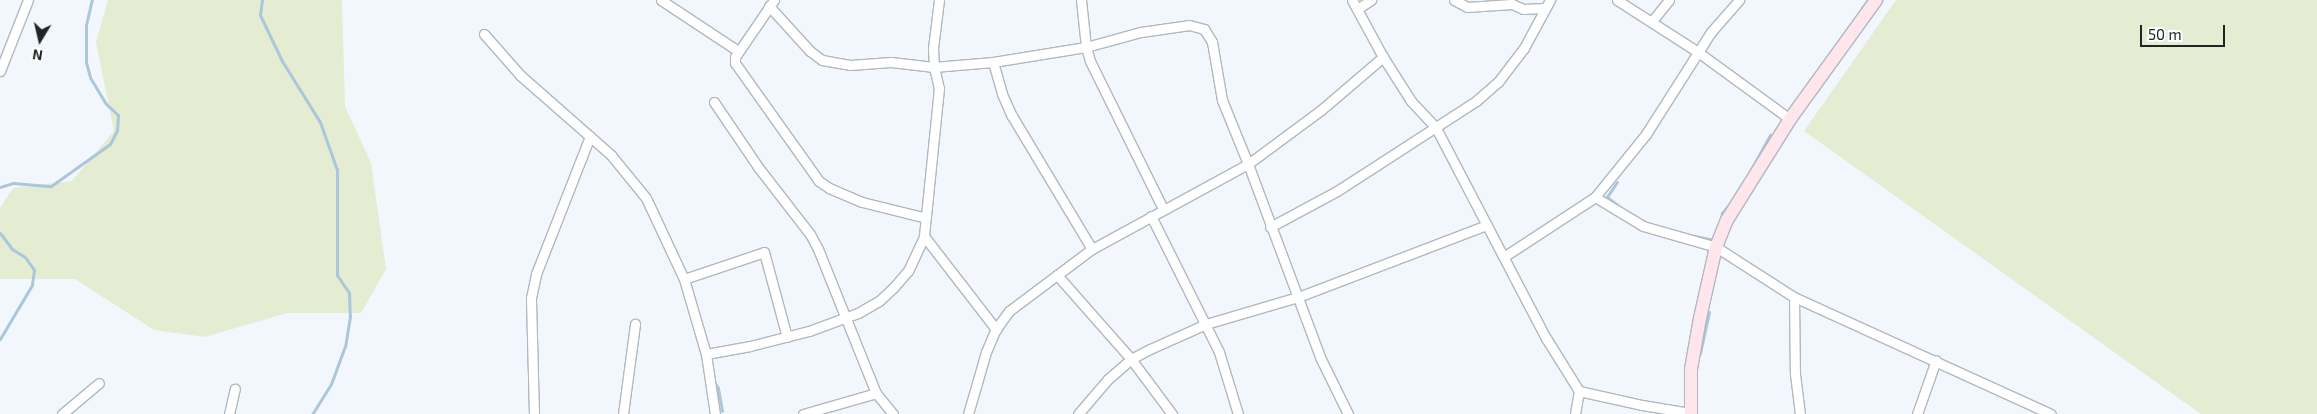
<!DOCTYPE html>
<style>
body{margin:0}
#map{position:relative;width:2317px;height:414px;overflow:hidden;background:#f1f7fd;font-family:"Exo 2",sans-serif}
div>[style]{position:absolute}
.green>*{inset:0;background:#e4edd2}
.stream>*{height:3px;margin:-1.5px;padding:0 1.5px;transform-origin:1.5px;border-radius:1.5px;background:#aac7db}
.roads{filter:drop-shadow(1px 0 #b1b8c0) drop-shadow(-1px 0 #b1b8c0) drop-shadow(0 1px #b1b8c0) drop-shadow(0 -1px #b1b8c0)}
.minor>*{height:9px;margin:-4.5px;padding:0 4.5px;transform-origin:4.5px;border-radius:4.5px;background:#fff}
.secondary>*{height:12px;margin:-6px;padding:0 6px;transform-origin:6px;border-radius:6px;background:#fee6ec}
span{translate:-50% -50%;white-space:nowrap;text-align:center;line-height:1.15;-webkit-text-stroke:4px #fff;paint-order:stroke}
.north{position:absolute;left:15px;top:15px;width:50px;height:50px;-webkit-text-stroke:4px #fff;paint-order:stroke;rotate:189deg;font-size:14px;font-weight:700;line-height:20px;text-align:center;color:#212427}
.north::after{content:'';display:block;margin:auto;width:18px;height:22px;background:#212427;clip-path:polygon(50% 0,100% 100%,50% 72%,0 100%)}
.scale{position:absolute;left:2140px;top:25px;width:85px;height:22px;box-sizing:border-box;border:2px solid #212427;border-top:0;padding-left:6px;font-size:15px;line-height:18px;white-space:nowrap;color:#212427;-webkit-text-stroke:4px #fff;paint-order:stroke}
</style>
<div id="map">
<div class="green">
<div style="clip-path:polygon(108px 0,342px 0,345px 106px,371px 163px,386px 269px,361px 313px,287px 313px,205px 337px,154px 330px,75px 279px,0 279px,0 208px,13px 188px,72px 181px,114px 131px,96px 42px)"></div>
<div style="clip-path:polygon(1896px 0,2317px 0,2317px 414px,2201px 414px,1804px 131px)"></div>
</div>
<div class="stream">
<div style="left:262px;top:0;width:15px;rotate:98deg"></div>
<div style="left:260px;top:15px;width:51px;rotate:64.4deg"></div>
<div style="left:282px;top:61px;width:72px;rotate:58.1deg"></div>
<div style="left:320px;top:122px;width:51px;rotate:70.5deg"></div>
<div style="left:337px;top:170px;width:105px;rotate:90deg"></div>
<div style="left:337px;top:275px;width:22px;rotate:56deg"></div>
<div style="left:349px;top:293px;width:23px;rotate:88deg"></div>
<div style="left:350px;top:316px;width:30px;rotate:99deg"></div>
<div style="left:345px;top:346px;width:40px;rotate:110.2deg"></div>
<div style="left:331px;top:384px;width:36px;rotate:122deg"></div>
<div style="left:1862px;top:8px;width:10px;rotate:-53deg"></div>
<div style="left:1748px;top:175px;width:46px;rotate:-61.2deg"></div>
<div style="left:1617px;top:182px;width:18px;rotate:124deg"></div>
<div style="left:1607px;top:197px;width:16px;rotate:38deg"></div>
<div style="left:0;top:187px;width:14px;rotate:-17deg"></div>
<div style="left:13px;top:183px;width:38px;rotate:5deg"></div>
<div style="left:51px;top:186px;width:72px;rotate:-35.4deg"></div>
<div style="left:110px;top:144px;width:16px;rotate:-63deg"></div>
<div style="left:117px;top:130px;width:15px;rotate:-86deg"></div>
<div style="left:118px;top:115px;width:16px;rotate:-137deg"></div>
<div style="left:106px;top:104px;width:31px;rotate:-121deg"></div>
<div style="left:90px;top:77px;width:16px;rotate:-105deg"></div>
<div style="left:86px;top:62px;width:37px;rotate:-90deg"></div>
<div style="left:86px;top:25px;width:26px;rotate:-77deg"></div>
<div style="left:1721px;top:220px;width:7px;rotate:-82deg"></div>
<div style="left:1722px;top:213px;width:17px;rotate:-50deg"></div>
<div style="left:0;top:233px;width:20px;rotate:53deg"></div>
<div style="left:12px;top:249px;width:15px;rotate:32deg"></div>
<div style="left:25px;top:257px;width:16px;rotate:55deg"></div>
<div style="left:34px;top:270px;width:15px;rotate:98deg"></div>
<div style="left:32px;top:285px;width:63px;rotate:120.7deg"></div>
<div style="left:1689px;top:235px;width:26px;rotate:11deg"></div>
<div style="left:1700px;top:353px;width:42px;rotate:-77.6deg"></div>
<div style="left:714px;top:382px;width:7px;rotate:56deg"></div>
<div style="left:718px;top:388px;width:23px;rotate:80deg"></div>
</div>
<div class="roads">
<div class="minor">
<div style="left:661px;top:0;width:92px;rotate:33.5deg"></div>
<div style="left:774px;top:0;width:69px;rotate:124.4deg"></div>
<div style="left:735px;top:57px;width:6px;rotate:90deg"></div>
<div style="left:735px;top:63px;width:145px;rotate:54.6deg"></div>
<div style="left:819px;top:181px;width:12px;rotate:35deg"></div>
<div style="left:829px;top:188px;width:36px;rotate:23deg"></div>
<div style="left:862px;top:202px;width:66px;rotate:14deg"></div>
<div style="left:939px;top:0;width:48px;rotate:97.1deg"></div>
<div style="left:933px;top:48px;width:19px;rotate:87deg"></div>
<div style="left:934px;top:67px;width:22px;rotate:77deg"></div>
<div style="left:939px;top:88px;width:149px;rotate:95.8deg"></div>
<div style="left:924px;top:236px;width:118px;rotate:52.3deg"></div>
<div style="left:1081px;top:0;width:47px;rotate:83.9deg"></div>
<div style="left:1086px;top:47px;width:15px;rotate:74deg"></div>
<div style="left:1090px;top:61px;width:165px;rotate:63.7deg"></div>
<div style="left:1352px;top:0;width:65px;rotate:61.5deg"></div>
<div style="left:1383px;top:57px;width:52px;rotate:57.5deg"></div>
<div style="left:1411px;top:101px;width:37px;rotate:47deg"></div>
<div style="left:1436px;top:128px;width:237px;rotate:62.4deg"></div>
<div style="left:1546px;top:338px;width:62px;rotate:58.1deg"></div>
<div style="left:1579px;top:391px;width:23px;rotate:100deg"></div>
<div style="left:1454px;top:0;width:15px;rotate:28deg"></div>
<div style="left:1467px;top:7px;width:45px;rotate:-3.8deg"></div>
<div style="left:1512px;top:4px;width:12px;rotate:24deg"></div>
<div style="left:1523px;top:9px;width:21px;rotate:-3deg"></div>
<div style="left:1617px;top:0;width:96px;rotate:32.7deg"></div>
<div style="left:1698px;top:52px;width:114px;rotate:36.1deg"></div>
<div style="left:769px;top:6px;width:61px;rotate:47.7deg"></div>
<div style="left:810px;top:51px;width:15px;rotate:37deg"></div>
<div style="left:822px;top:60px;width:28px;rotate:10deg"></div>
<div style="left:850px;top:65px;width:41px;rotate:-4.2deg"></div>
<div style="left:891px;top:62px;width:43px;rotate:6.6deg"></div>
<div style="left:934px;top:67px;width:59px;rotate:-4.8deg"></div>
<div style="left:993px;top:62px;width:94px;rotate:-9.2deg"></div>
<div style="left:1086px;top:47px;width:57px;rotate:-15.3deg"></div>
<div style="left:1141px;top:32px;width:49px;rotate:-8.3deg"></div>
<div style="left:1189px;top:25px;width:16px;rotate:15deg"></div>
<div style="left:1204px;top:29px;width:15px;rotate:58deg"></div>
<div style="left:1212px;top:42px;width:59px;rotate:80.2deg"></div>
<div style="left:1222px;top:100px;width:69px;rotate:67.9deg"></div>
<div style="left:1248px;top:164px;width:206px;rotate:69.5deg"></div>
<div style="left:1320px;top:357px;width:64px;rotate:63.8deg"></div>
<div style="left:1357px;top:9px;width:17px;rotate:-33deg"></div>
<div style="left:1652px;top:21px;width:27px;rotate:-51deg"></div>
<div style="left:484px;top:34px;width:55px;rotate:48.7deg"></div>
<div style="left:520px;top:75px;width:121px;rotate:41.3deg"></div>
<div style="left:611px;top:155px;width:55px;rotate:50.9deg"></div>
<div style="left:646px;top:198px;width:89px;rotate:64.9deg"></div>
<div style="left:684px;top:279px;width:78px;rotate:73.7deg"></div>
<div style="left:706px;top:354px;width:61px;rotate:81.5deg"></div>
<div style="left:993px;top:62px;width:33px;rotate:74deg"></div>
<div style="left:1002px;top:94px;width:24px;rotate:66deg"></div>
<div style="left:1012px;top:116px;width:155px;rotate:59deg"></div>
<div style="left:0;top:71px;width:76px;rotate:-68.5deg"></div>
<div style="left:714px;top:102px;width:78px;rotate:55.9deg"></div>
<div style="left:758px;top:167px;width:85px;rotate:52.2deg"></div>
<div style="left:810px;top:234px;width:17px;rotate:62deg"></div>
<div style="left:818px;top:249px;width:155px;rotate:68.1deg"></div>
<div style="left:876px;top:393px;width:27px;rotate:51deg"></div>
<div style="left:1595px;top:197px;width:56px;rotate:31.1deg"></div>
<div style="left:1643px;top:226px;width:76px;rotate:16deg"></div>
<div style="left:1716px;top:247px;width:93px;rotate:32.7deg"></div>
<div style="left:1794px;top:297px;width:282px;rotate:24.5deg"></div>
<div style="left:1151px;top:216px;width:152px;rotate:63.4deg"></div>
<div style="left:1219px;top:352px;width:65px;rotate:73deg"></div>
<div style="left:1270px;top:227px;width:76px;rotate:-28.2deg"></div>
<div style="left:1337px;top:191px;width:166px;rotate:-32.9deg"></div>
<div style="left:1476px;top:101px;width:29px;rotate:-41deg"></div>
<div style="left:1498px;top:82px;width:43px;rotate:-52.6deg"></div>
<div style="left:1524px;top:48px;width:55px;rotate:-61.6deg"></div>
<div style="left:1505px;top:256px;width:108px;rotate:-33.2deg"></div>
<div style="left:1595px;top:197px;width:81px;rotate:-51deg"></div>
<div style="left:1646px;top:134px;width:121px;rotate:-57.5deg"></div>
<div style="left:1711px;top:32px;width:43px;rotate:-48.8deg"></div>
<div style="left:1057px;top:275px;width:112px;rotate:48.6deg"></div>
<div style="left:1131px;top:359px;width:69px;rotate:53.3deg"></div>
<div style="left:684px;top:279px;width:84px;rotate:-18.6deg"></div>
<div style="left:764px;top:252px;width:88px;rotate:74.9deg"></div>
<div style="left:1794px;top:297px;width:77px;rotate:89.3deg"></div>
<div style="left:1795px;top:374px;width:40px;rotate:82.9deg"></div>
<div style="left:706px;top:354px;width:45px;rotate:-10.3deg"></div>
<div style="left:750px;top:346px;width:61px;rotate:-14.3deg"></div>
<div style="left:809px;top:331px;width:52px;rotate:-20.2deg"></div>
<div style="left:858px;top:313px;width:24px;rotate:-30deg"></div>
<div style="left:879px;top:301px;width:19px;rotate:-43deg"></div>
<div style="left:893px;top:288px;width:23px;rotate:-49deg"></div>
<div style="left:908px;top:271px;width:38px;rotate:-65deg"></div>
<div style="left:1579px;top:391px;width:65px;rotate:12.5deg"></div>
<div style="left:1642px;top:405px;width:50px;rotate:9.3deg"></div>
<div style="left:62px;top:414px;width:48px;rotate:-40deg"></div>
<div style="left:229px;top:414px;width:26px;rotate:-77deg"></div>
<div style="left:534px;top:414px;width:116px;rotate:-91.5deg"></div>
<div style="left:531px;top:298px;width:25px;rotate:-78deg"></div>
<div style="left:536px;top:274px;width:148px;rotate:-68.6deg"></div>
<div style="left:623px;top:414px;width:91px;rotate:-82.4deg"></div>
<div style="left:803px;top:414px;width:76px;rotate:-16deg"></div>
<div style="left:968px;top:414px;width:65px;rotate:-73.8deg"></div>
<div style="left:986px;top:352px;width:25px;rotate:-67deg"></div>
<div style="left:996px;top:329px;width:22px;rotate:-54deg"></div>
<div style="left:1009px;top:311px;width:104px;rotate:-36.8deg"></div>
<div style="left:1092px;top:249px;width:178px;rotate:-28.6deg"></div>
<div style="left:1248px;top:164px;width:91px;rotate:-36.5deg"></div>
<div style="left:1321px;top:110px;width:82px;rotate:-40.5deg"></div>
<div style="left:1078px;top:414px;width:46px;rotate:-49.4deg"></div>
<div style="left:1108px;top:379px;width:30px;rotate:-41deg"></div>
<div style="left:1131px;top:359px;width:21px;rotate:-28deg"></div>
<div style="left:1150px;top:349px;width:61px;rotate:-24.1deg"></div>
<div style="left:1206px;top:324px;width:96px;rotate:-16.4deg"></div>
<div style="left:1298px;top:297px;width:202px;rotate:-20.9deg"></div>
<div style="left:1917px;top:414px;width:57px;rotate:-70.6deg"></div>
</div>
<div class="secondary">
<div style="left:1691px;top:414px;width:45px;rotate:-90deg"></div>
<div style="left:1691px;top:369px;width:52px;rotate:-80deg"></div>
<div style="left:1700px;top:318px;width:73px;rotate:-77.3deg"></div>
<div style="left:1716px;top:247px;width:29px;rotate:-68deg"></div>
<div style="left:1727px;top:220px;width:119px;rotate:-58deg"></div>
<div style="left:1790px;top:119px;width:147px;rotate:-54.1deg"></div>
</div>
</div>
<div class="north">N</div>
<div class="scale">50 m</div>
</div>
